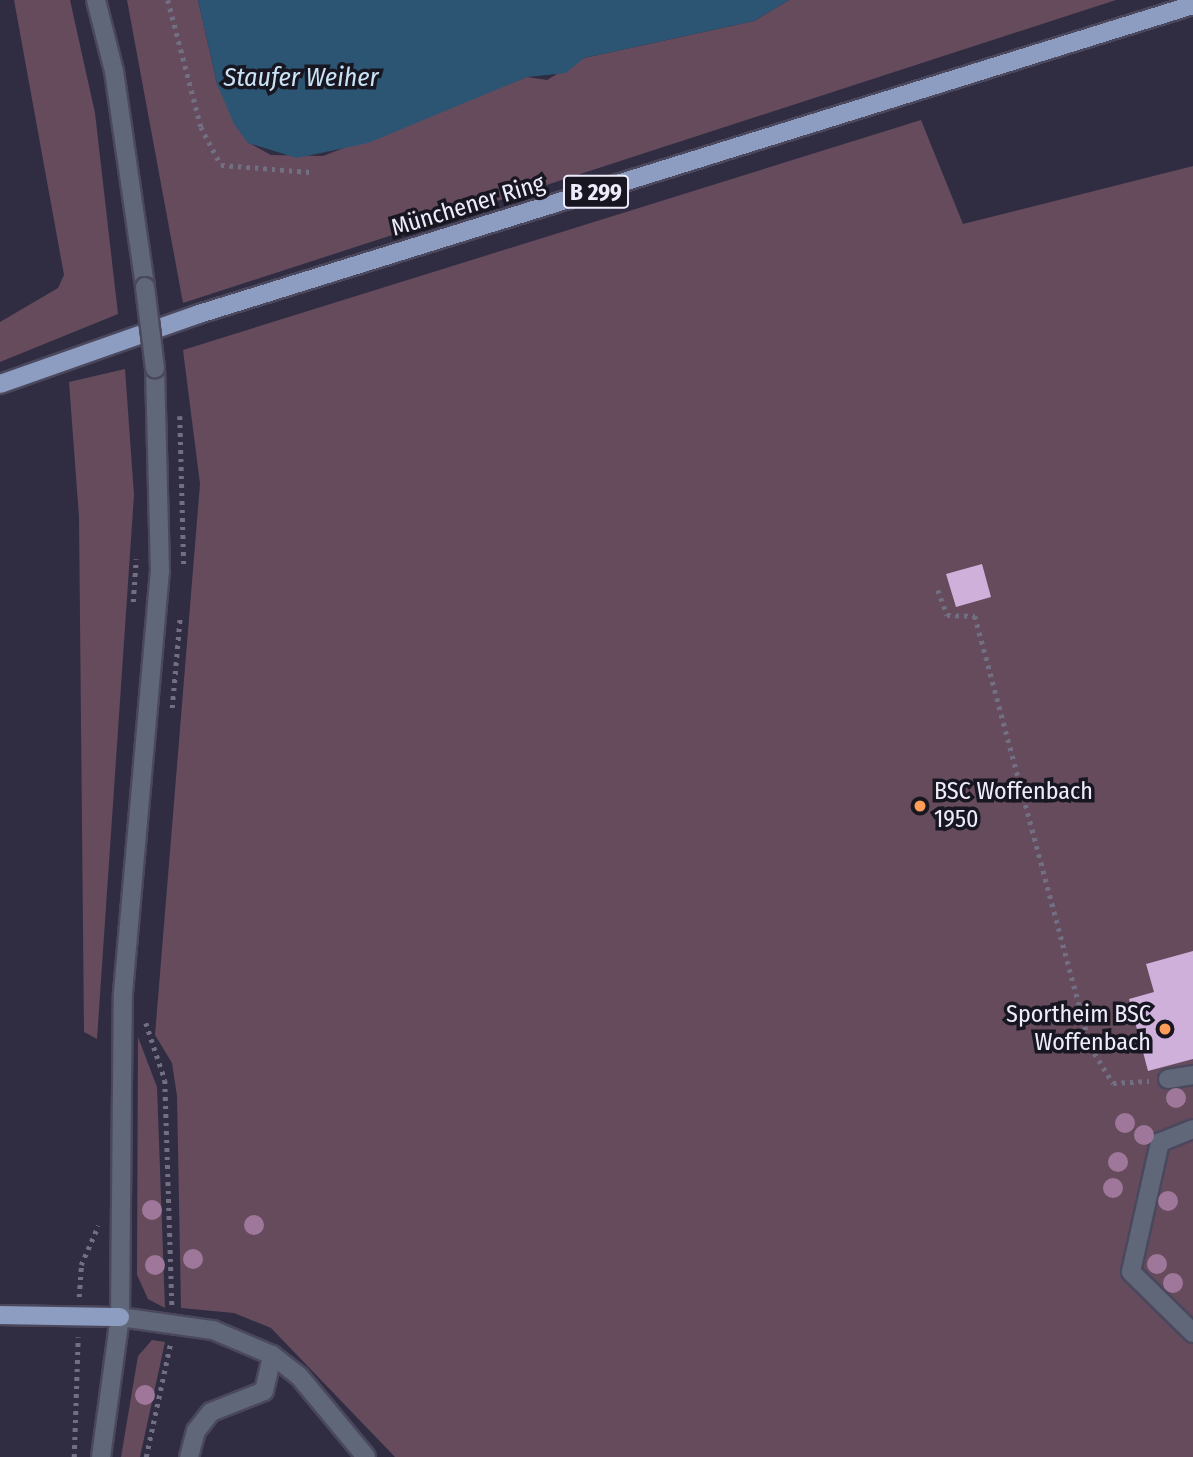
<!DOCTYPE html>
<meta charset="utf-8">
<style>
body{margin:0}
#map{position:relative;width:1193px;height:1457px;overflow:hidden;background:#302d43;font-family:"Fira Sans Condensed",sans-serif}
div>[style]{position:absolute}
.green>*{inset:0;background:#654b5c}
.water>*{inset:0;background:#2c5573}
.building>*{inset:0;background:#ceb0db}
.path>*{height:4.5px;margin-top:-2.25px;transform-origin:0;background:repeating-linear-gradient(90deg,#726f83 0 3.5px,transparent 0 8.5px)}
.roads{filter:drop-shadow(2px 0 #4b485d) drop-shadow(-2px 0 #4b485d) drop-shadow(0 2px #4b485d) drop-shadow(0 -2px #4b485d)}
.minor>*{height:18px;margin:-9px;padding:0 9px;transform-origin:9px;border-radius:9px;background:#5f6779}
.major>*{height:18px;margin:-9px;padding:0 9px;transform-origin:9px;border-radius:9px;background:#8d9dc2}
.bridges{filter:drop-shadow(2px 0 #4b485d) drop-shadow(-2px 0 #4b485d) drop-shadow(0 2px #4b485d) drop-shadow(0 -2px #4b485d)}
.minor-bridge>*{height:18px;margin:-9px;padding:0 9px;transform-origin:9px;border-radius:9px;background:#5f6779}
.trees>*{width:20px;height:20px;margin:-10px;border-radius:50%;background:#9f779a}
.dots>*{width:19px;height:19px;translate:-50% -50%;box-sizing:border-box;border:4px solid #181721;border-radius:50%}
span{translate:-50% -50%;white-space:nowrap;text-align:center;line-height:1.15;-webkit-text-stroke:7px #181721;paint-order:stroke}
.shield-label span{padding:2px 5px;background:#181721;border:2px solid;border-radius:5px;-webkit-text-stroke-width:0}
.shield-label{font-size:23px;color:#eeecfc;font-weight:700}
.street-label{font-size:24px;color:#eeecfc}
.poi-label{font-size:24px;color:#eeecfc}
.left{translate:0 -50%;text-align:left}
.right{translate:-100% -50%;text-align:right}
.water-label{font-size:26px;color:#c9e2f6;font-style:italic}
</style>
<div id="map">
<div class="green">
<div style="clip-path:polygon(14px 0,70px 0,95px 113px,118px 314px,0 362px,0 322px,58px 288px,64px 275px)"></div>
<div style="clip-path:polygon(127px 0,198px 0,217px 84px,249px 143px,271px 155px,323px 156px,527px 77px,547px 80px,584px 58px,754px 21px,789px 0,1116px 0,183px 303px)"></div>
<div style="clip-path:polygon(921px 120px,963px 224px,1193px 166px,1193px 1457px,395px 1457px,271px 1328px,234px 1313px,181px 1308px,177px 1096px,172px 1063px,155px 1035px,200px 484px,183px 350px)"></div>
<div style="clip-path:polygon(125px 369px,134px 495px,97px 1039px,84px 1032px,79px 517px,69px 382px)"></div>
<div style="clip-path:polygon(138px 1037px,157px 1087px,165px 1308px,148px 1299px,137px 1275px)"></div>
<div style="clip-path:polygon(152px 1340px,165px 1342px,140px 1457px,121px 1457px,138px 1356px)"></div>
</div>
<div class="water">
<div style="clip-path:polygon(198px 0,789px 0,754px 21px,584px 58px,566px 73px,527px 77px,368px 143px,297px 158px,248px 143px,234px 124px,217px 84px)"></div>
</div>
<div class="building">
<div style="clip-path:polygon(982px 564px,991px 597px,956px 607px,946px 574px)"></div>
<div style="clip-path:polygon(1193px 951px,1193px 1059px,1148px 1071px,1129px 999px,1154px 992px,1146px 964px)"></div>
</div>
<div class="path">
<div style="left:168px;top:0;width:131px;rotate:75.4deg"></div>
<div style="left:201px;top:127px;width:43px;rotate:62.2deg"></div>
<div style="left:221px;top:165px;width:89px;rotate:4.5deg"></div>
<div style="left:180px;top:416px;width:149px;rotate:88.5deg"></div>
<div style="left:938px;top:590px;width:27px;rotate:70deg"></div>
<div style="left:947px;top:615px;width:28px;rotate:2deg"></div>
<div style="left:975px;top:616px;width:445px;rotate:75deg"></div>
<div style="left:1090px;top:1046px;width:44px;rotate:58.1deg"></div>
<div style="left:1113px;top:1083px;width:36px;rotate:-3deg"></div>
<div style="left:133px;top:602px;width:43px;rotate:-86deg"></div>
<div style="left:172px;top:708px;width:92px;rotate:-85deg"></div>
<div style="left:146px;top:1023px;width:60px;rotate:71.6deg"></div>
<div style="left:165px;top:1080px;width:225px;rotate:88.2deg"></div>
<div style="left:79px;top:1297px;width:32px;rotate:-86deg"></div>
<div style="left:81px;top:1265px;width:43px;rotate:-66.4deg"></div>
<div style="left:74px;top:1457px;width:120px;rotate:-88.1deg"></div>
<div style="left:146px;top:1457px;width:115px;rotate:-77.9deg"></div>
</div>
<div class="roads">
<div class="minor">
<div style="left:96px;top:0;width:73px;rotate:75.8deg"></div>
<div style="left:114px;top:71px;width:218px;rotate:81.8deg"></div>
<div style="left:1168px;top:1079px;width:25px;rotate:-9deg"></div>
<div style="left:1193px;top:1129px;width:35px;rotate:158deg"></div>
<div style="left:1160px;top:1142px;width:133px;rotate:102.6deg"></div>
<div style="left:1131px;top:1272px;width:87px;rotate:44.5deg"></div>
<div style="left:120px;top:1317px;width:94px;rotate:8deg"></div>
<div style="left:213px;top:1330px;width:64px;rotate:23deg"></div>
<div style="left:272px;top:1355px;width:34px;rotate:38deg"></div>
<div style="left:299px;top:1376px;width:105px;rotate:50.4deg"></div>
<div style="left:101px;top:1457px;width:141px;rotate:-82.3deg"></div>
<div style="left:120px;top:1317px;width:324px;rotate:-89.5deg"></div>
<div style="left:123px;top:993px;width:423px;rotate:-85deg"></div>
<div style="left:160px;top:572px;width:204px;rotate:-91.4deg"></div>
<div style="left:189px;top:1457px;width:27px;rotate:-75deg"></div>
<div style="left:196px;top:1431px;width:24px;rotate:-52deg"></div>
<div style="left:211px;top:1412px;width:57px;rotate:-21.6deg"></div>
<div style="left:264px;top:1391px;width:37px;rotate:-77deg"></div>
</div>
<div class="major">
<div style="left:0;top:384px;width:211px;rotate:-19.4deg"></div>
<div style="left:199px;top:314px;width:1041px;rotate:-17.27deg"></div>
<div style="left:0;top:1315px;width:120px;rotate:1deg"></div>
</div>
</div>
<div class="bridges">
<div class="minor-bridge">
<div style="left:145px;top:287px;width:82px;rotate:83deg"></div>
</div>
</div>
<div class="trees">
<div style="left:1176px;top:1098px"></div>
<div style="left:1125px;top:1123px"></div>
<div style="left:1144px;top:1135px"></div>
<div style="left:1118px;top:1162px"></div>
<div style="left:1113px;top:1188px"></div>
<div style="left:1168px;top:1201px"></div>
<div style="left:152px;top:1210px"></div>
<div style="left:254px;top:1225px"></div>
<div style="left:193px;top:1259px"></div>
<div style="left:1157px;top:1264px"></div>
<div style="left:155px;top:1265px"></div>
<div style="left:1173px;top:1283px"></div>
<div style="left:145px;top:1395px"></div>
</div>
<div class="dots">
<div style="left:920px;top:806px;background:#fe9c58"></div>
<div style="left:1165px;top:1029px;background:#fe9c58"></div>
</div>
<div class="shield-label">
<span style="left:596px;top:192px">B 299</span>
</div>
<div class="street-label">
<span style="left:468px;top:206px;rotate:-17deg">Münchener Ring</span>
</div>
<div class="poi-label">
<span class="left" style="left:934px;top:806px">BSC Woffenbach<br>1950</span>
<span class="right" style="left:1151px;top:1029px">Sportheim BSC<br>Woffenbach</span>
</div>
<div class="water-label">
<span style="left:301px;top:78px">Staufer Weiher</span>
</div>
</div>
